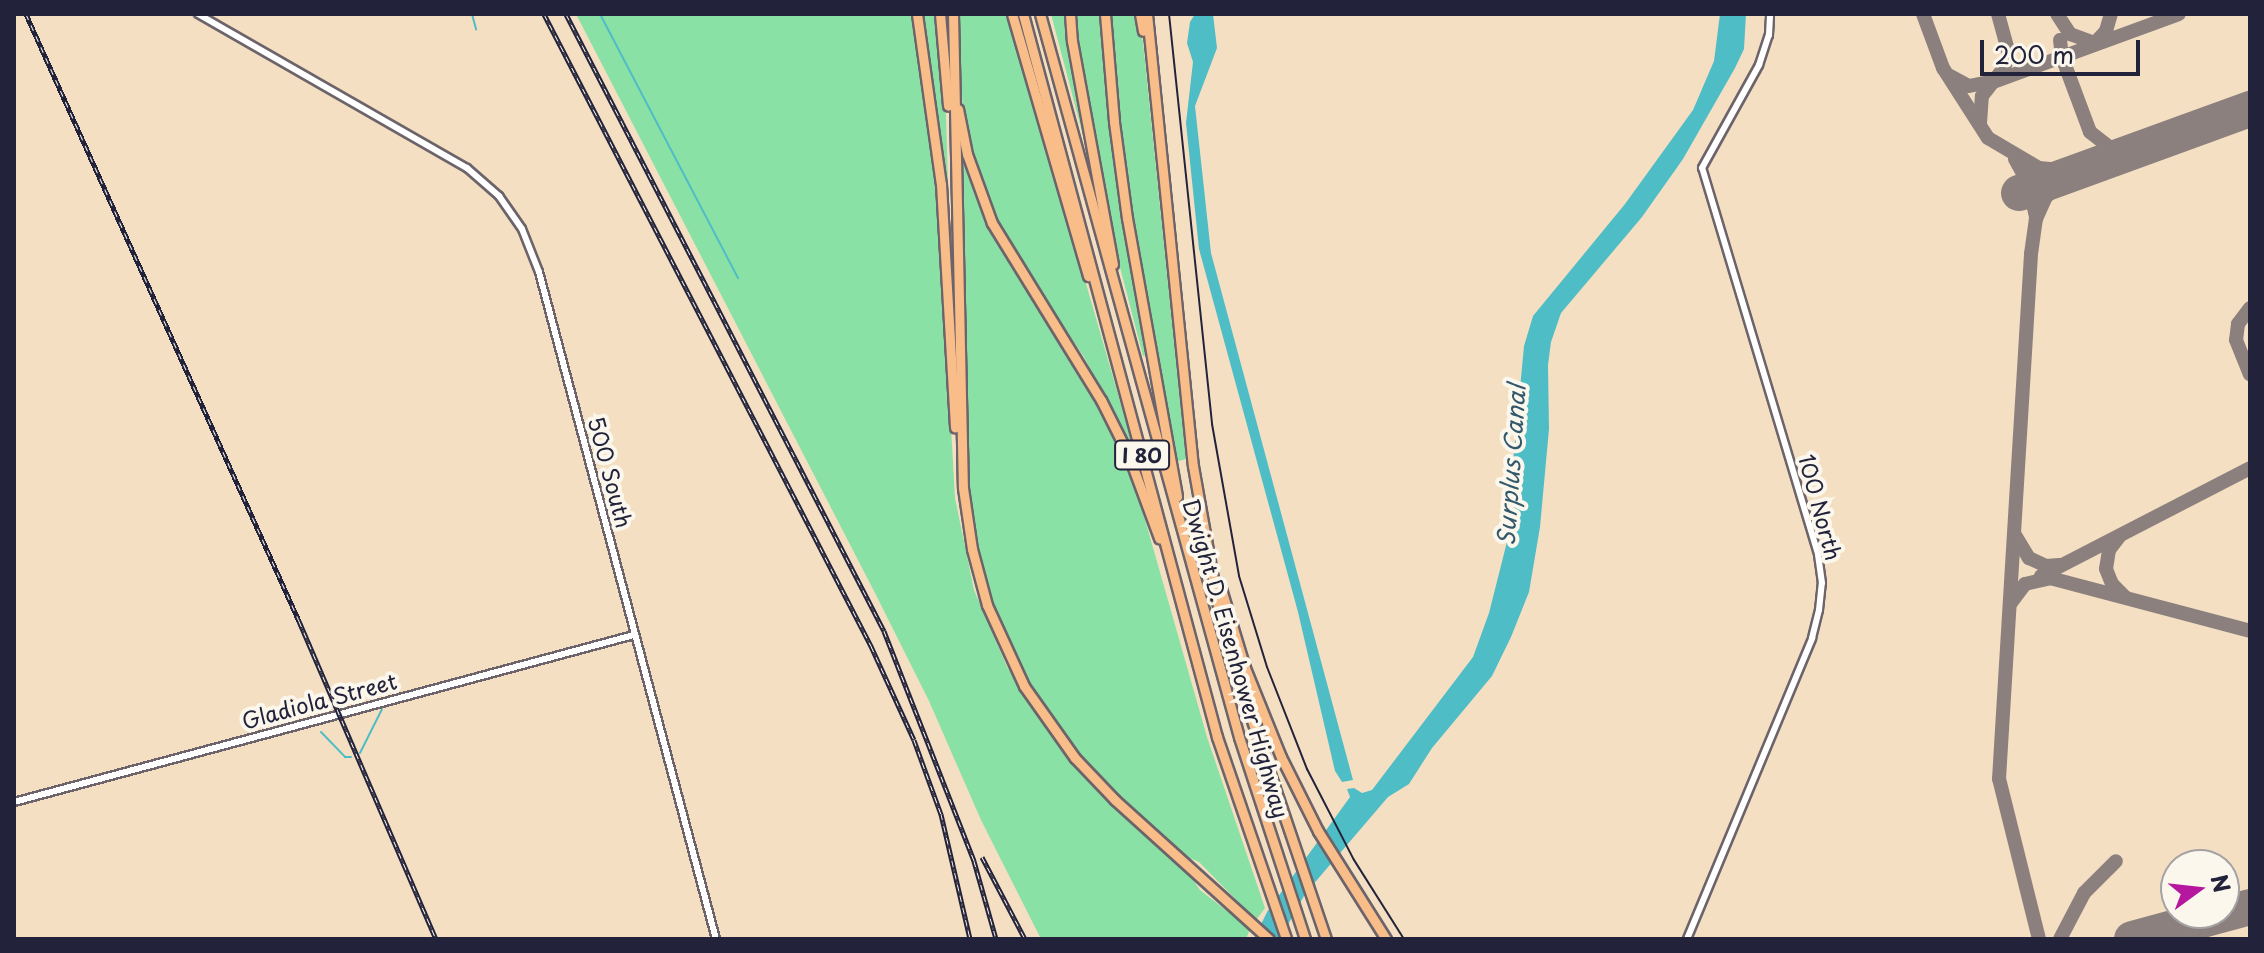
<!DOCTYPE html>
<style>
body{margin:0}
#map{position:relative;width:2264px;height:953px;overflow:hidden;background:#f4dfc2;font-family:"Playpen Sans",sans-serif}
div>[style]{position:absolute}
.green>*{inset:0;background:#8ae1a5}
.water>*{inset:0;background:#4fbdc6}
.stream>*{height:2px;margin:-1px;padding:0 1px;transform-origin:1px;border-radius:1px;background:#4fbdc6}
.taxiway>*{height:14px;margin:-7px;padding:0 7px;transform-origin:7px;border-radius:7px;background:#8b807e}
.runway>*{height:36px;margin:-18px;padding:0 18px;transform-origin:18px;border-radius:18px;background:#8b807e}
.roads{filter:drop-shadow(2px 0 #6c646a) drop-shadow(-2px 0 #6c646a) drop-shadow(0 2px #6c646a) drop-shadow(0 -2px #6c646a)}
.minor>*{height:6px;margin:-3px;padding:0 3px;transform-origin:3px;border-radius:3px;background:#fff}
.highway>*{height:9px;margin:-4.5px;padding:0 4.5px;transform-origin:4.5px;border-radius:4.5px;background:#f8bd89}
.tram>*{height:2px;margin:-1px;padding:0 1px;transform-origin:1px;border-radius:1px;background:#22223b}
.rail>*{height:5px;margin-top:-2.5px;transform-origin:0;background:repeating-linear-gradient(90deg,#fbf7ec 0 6px,#22223b 0 12px);box-sizing:border-box;border-block:2px solid #22223b}
span{translate:-50% -50%;white-space:nowrap;text-align:center;line-height:1.15;-webkit-text-stroke:8px #fbf7ec;paint-order:stroke}
.shield-label span{padding:2px 6px;background:#fbf7ec;border:2px solid;border-radius:6px;-webkit-text-stroke-width:0}
.shield-label{font-size:20px;color:#22223b;font-weight:700}
.street-label{font-size:22px;color:#22223b}
.water-label{font-size:24px;color:#32586c;font-style:italic}
.frame{position:absolute;inset:0;border:16px solid #22223b;pointer-events:none}
.north{position:absolute;left:2160px;top:849px;width:80px;height:80px;box-sizing:border-box;background:#fbf7ec;border:2px solid #a4a2a5;border-radius:50%;rotate:75deg;font-size:22px;font-weight:700;line-height:32px;text-align:center;color:#22223b}
.north::after{content:'';display:block;margin:auto;width:28px;height:36px;background:#b5179e;clip-path:polygon(50% 0,100% 100%,50% 72%,0 100%)}
.scale{position:absolute;left:1980px;top:40px;width:160px;height:36px;box-sizing:border-box;border:4px solid #22223b;border-top:0;padding-left:10px;font-size:24px;line-height:28px;white-space:nowrap;color:#22223b;-webkit-text-stroke:6px #fbf7ec;paint-order:stroke}
</style>
<div id="map">
<div class="green">
<div style="clip-path:polygon(576px 14px,914px 14px,937px 180px,955px 498px,974px 590px,1007px 667px,1068px 759px,1103px 797px,1189px 874px,1200px 890px,1250px 929px,1246px 939px,1041px 939px,981px 820px,929px 701px,874px 591px)"></div>
<div style="clip-path:polygon(920px 14px,937px 14px,946px 116px,951px 277px,936px 120px)"></div>
<div style="clip-path:polygon(957px 14px,1008px 14px,1137px 460px,1084px 357px,1030px 277px,992px 209px,973px 157px,963px 112px)"></div>
<div style="clip-path:polygon(1051px 14px,1067px 14px,1089px 146px,1086px 147px)"></div>
<div style="clip-path:polygon(1073px 14px,1100px 14px,1118px 179px,1147px 355px,1143px 356px,1114px 244px,1080px 72px)"></div>
<div style="clip-path:polygon(1108px 14px,1137px 14px,1143px 42px,1186px 459px,1175px 462px,1144px 308px,1116px 114px)"></div>
<div style="clip-path:polygon(957px 129px,973px 186px,1002px 251px,1101px 406px,1132px 474px,1207px 737px,1265px 908px,1256px 920px,1199px 862px,1185px 856px,1110px 789px,1073px 749px,1021px 672px,993px 610px,973px 534px,967px 484px)"></div>
</div>
<div class="water">
<div style="clip-path:polygon(1195px 14px,1213px 14px,1217px 48px,1195px 106px,1211px 253px,1353px 780px,1342px 782px,1335px 771px,1298px 612px,1199px 249px,1186px 123px,1193px 62px,1187px 43px,1190px 22px)"></div>
<div style="clip-path:polygon(1720px 14px,1746px 14px,1744px 49px,1735px 68px,1683px 159px,1642px 217px,1561px 313px,1551px 342px,1548px 365px,1549px 429px,1540px 527px,1529px 592px,1511px 637px,1492px 676px,1432px 748px,1409px 784px,1388px 797px,1305px 894px,1280px 939px,1254px 939px,1267px 912px,1350px 797px,1347px 789px,1354px 788px,1362px 793px,1372px 790px,1473px 657px,1489px 613px,1514px 514px,1513px 463px,1524px 346px,1533px 316px,1625px 204px,1693px 110px,1714px 61px)"></div>
</div>
<div class="stream">
<div style="left:472px;top:14px;width:16px;rotate:75deg"></div>
<div style="left:600px;top:14px;width:298px;rotate:62.4deg"></div>
<div style="left:321px;top:732px;width:35px;rotate:46deg"></div>
<div style="left:345px;top:757px;width:6px"></div>
<div style="left:360px;top:753px;width:49px;rotate:-63.4deg"></div>
</div>
<div class="taxiway">
<div style="left:1923px;top:14px;width:58px;rotate:69.7deg"></div>
<div style="left:1943px;top:68px;width:83px;rotate:57.3deg"></div>
<div style="left:1988px;top:138px;width:59px;rotate:30.5deg"></div>
<div style="left:2039px;top:168px;width:36px;rotate:5deg"></div>
<div style="left:2057px;top:14px;width:24px;rotate:57deg"></div>
<div style="left:2070px;top:34px;width:27px;rotate:20deg"></div>
<div style="left:2060px;top:40px;width:17px;rotate:83deg"></div>
<div style="left:2062px;top:57px;width:80px;rotate:69.5deg"></div>
<div style="left:2090px;top:132px;width:24px;rotate:38deg"></div>
<div style="left:2109px;top:147px;width:31px;rotate:4deg"></div>
<div style="left:2094px;top:44px;width:18px;rotate:-47deg"></div>
<div style="left:2106px;top:31px;width:18px;rotate:-74deg"></div>
<div style="left:1950px;top:76px;width:21px;rotate:28deg"></div>
<div style="left:1969px;top:86px;width:25px;rotate:-11deg"></div>
<div style="left:1988px;top:84px;width:203px;rotate:-20.1deg"></div>
<div style="left:1980px;top:123px;width:27px;rotate:-86deg"></div>
<div style="left:1982px;top:96px;width:36px;rotate:-52deg"></div>
<div style="left:2004px;top:68px;width:15px;rotate:-70deg"></div>
<div style="left:2009px;top:54px;width:41px;rotate:-105.4deg"></div>
<div style="left:2015px;top:159px;width:26px;rotate:61deg"></div>
<div style="left:2028px;top:182px;width:36px;rotate:77deg"></div>
<div style="left:2250px;top:308px;width:20px;rotate:127deg"></div>
<div style="left:2238px;top:324px;width:16px;rotate:97deg"></div>
<div style="left:2236px;top:340px;width:37px;rotate:68deg"></div>
<div style="left:2015px;top:535px;width:27px;rotate:59deg"></div>
<div style="left:2029px;top:558px;width:19px;rotate:25deg"></div>
<div style="left:2046px;top:566px;width:13px;rotate:-4deg"></div>
<div style="left:2119px;top:537px;width:16px;rotate:128deg"></div>
<div style="left:2109px;top:550px;width:19px;rotate:99deg"></div>
<div style="left:2106px;top:569px;width:16px;rotate:68deg"></div>
<div style="left:2112px;top:584px;width:18px;rotate:45deg"></div>
<div style="left:2041px;top:576px;width:235px;rotate:-27.3deg"></div>
<div style="left:2010px;top:604px;width:25px;rotate:-53deg"></div>
<div style="left:2025px;top:584px;width:26px;rotate:-13deg"></div>
<div style="left:2050px;top:578px;width:207px;rotate:14.8deg"></div>
<div style="left:2039px;top:939px;width:165px;rotate:-104deg"></div>
<div style="left:1999px;top:779px;width:526px;rotate:-86.51deg"></div>
<div style="left:2031px;top:254px;width:35px;rotate:-82deg"></div>
<div style="left:2036px;top:219px;width:24px;rotate:-66deg"></div>
<div style="left:2046px;top:197px;width:25px;rotate:-45deg"></div>
<div style="left:2064px;top:179px;width:30px;rotate:-24deg"></div>
<div style="left:2060px;top:939px;width:52px;rotate:-62.4deg"></div>
<div style="left:2084px;top:893px;width:45px;rotate:-45deg"></div>
</div>
<div class="runway">
<div style="left:2019px;top:193px;width:246px;rotate:-20deg"></div>
<div style="left:2132px;top:939px;width:122px;rotate:-15.2deg"></div>
</div>
<div class="roads">
<div class="minor">
<div style="left:198px;top:14px;width:310px;rotate:29.8deg"></div>
<div style="left:467px;top:168px;width:43px;rotate:41.2deg"></div>
<div style="left:499px;top:196px;width:40px;rotate:55.1deg"></div>
<div style="left:522px;top:229px;width:46px;rotate:68.4deg"></div>
<div style="left:539px;top:272px;width:690px;rotate:75.14deg"></div>
<div style="left:14px;top:802px;width:642px;rotate:-15.08deg"></div>
<div style="left:1687px;top:939px;width:326px;rotate:-67.4deg"></div>
<div style="left:1812px;top:638px;width:29px;rotate:-76deg"></div>
<div style="left:1819px;top:610px;width:27px;rotate:-84deg"></div>
<div style="left:1822px;top:583px;width:29px;rotate:-98deg"></div>
<div style="left:1818px;top:554px;width:403px;rotate:-106.7deg"></div>
<div style="left:1702px;top:168px;width:118px;rotate:-61deg"></div>
<div style="left:1759px;top:65px;width:32px;rotate:-72deg"></div>
<div style="left:1769px;top:35px;width:21px;rotate:-87deg"></div>
</div>
<div class="highway">
<div style="left:917px;top:14px;width:172px;rotate:82deg"></div>
<div style="left:941px;top:184px;width:244px;rotate:86.7deg"></div>
<div style="left:940px;top:14px;width:92px;rotate:85deg"></div>
<div style="left:953px;top:14px;width:474px;rotate:88.8deg"></div>
<div style="left:963px;top:488px;width:62px;rotate:81.6deg"></div>
<div style="left:972px;top:549px;width:58px;rotate:75deg"></div>
<div style="left:987px;top:605px;width:89px;rotate:65.4deg"></div>
<div style="left:1024px;top:686px;width:88px;rotate:54.7deg"></div>
<div style="left:1075px;top:758px;width:58px;rotate:46.4deg"></div>
<div style="left:1115px;top:800px;width:207px;rotate:42.1deg"></div>
<div style="left:1012px;top:14px;width:273px;rotate:73.8deg"></div>
<div style="left:1023px;top:14px;width:749px;rotate:74.98deg"></div>
<div style="left:1217px;top:737px;width:213px;rotate:71.1deg"></div>
<div style="left:1040px;top:14px;width:750px;rotate:74.61deg"></div>
<div style="left:1239px;top:737px;width:213px;rotate:71.9deg"></div>
<div style="left:1070px;top:14px;width:27px;rotate:86deg"></div>
<div style="left:1072px;top:41px;width:227px;rotate:79.6deg"></div>
<div style="left:1105px;top:14px;width:108px;rotate:85.2deg"></div>
<div style="left:1114px;top:122px;width:97px;rotate:82.3deg"></div>
<div style="left:1127px;top:218px;width:283px;rotate:79.8deg"></div>
<div style="left:1140px;top:14px;width:17px;rotate:80deg"></div>
<div style="left:1147px;top:14px;width:454px;rotate:84.2deg"></div>
<div style="left:1193px;top:466px;width:142px;rotate:79.9deg"></div>
<div style="left:1218px;top:606px;width:82px;rotate:74.4deg"></div>
<div style="left:1240px;top:685px;width:268px;rotate:71.3deg"></div>
<div style="left:958px;top:109px;width:46px;rotate:78.7deg"></div>
<div style="left:967px;top:154px;width:73px;rotate:70.1deg"></div>
<div style="left:992px;top:223px;width:208px;rotate:58.4deg"></div>
<div style="left:1101px;top:400px;width:60px;rotate:63.4deg"></div>
<div style="left:1128px;top:454px;width:90px;rotate:69.7deg"></div>
<div style="left:1219px;top:582px;width:90px;rotate:73.2deg"></div>
<div style="left:1245px;top:668px;width:96px;rotate:68deg"></div>
<div style="left:1281px;top:757px;width:83px;rotate:63.4deg"></div>
<div style="left:1318px;top:831px;width:128px;rotate:57.8deg"></div>
</div>
</div>
<div class="tram">
<div style="left:1169px;top:14px;width:412px;rotate:84deg"></div>
<div style="left:1212px;top:424px;width:154px;rotate:79.9deg"></div>
<div style="left:1239px;top:576px;width:95px;rotate:72.9deg"></div>
<div style="left:1267px;top:667px;width:110px;rotate:68.6deg"></div>
<div style="left:1307px;top:769px;width:102px;rotate:62.7deg"></div>
<div style="left:1354px;top:860px;width:93px;rotate:57.7deg"></div>
</div>
<div class="rail">
<div style="left:26px;top:14px;width:666px;rotate:65.78deg"></div>
<div style="left:299px;top:621px;width:346px;rotate:66.7deg"></div>
<div style="left:544px;top:14px;width:712px;rotate:62.64deg"></div>
<div style="left:871px;top:646px;width:103px;rotate:65.4deg"></div>
<div style="left:914px;top:740px;width:79px;rotate:70deg"></div>
<div style="left:941px;top:814px;width:128px;rotate:76.9deg"></div>
<div style="left:566px;top:14px;width:694px;rotate:62.73deg"></div>
<div style="left:884px;top:631px;width:247px;rotate:68.6deg"></div>
<div style="left:974px;top:861px;width:81px;rotate:74.2deg"></div>
<div style="left:982px;top:857px;width:93px;rotate:62.3deg"></div>
</div>
<div class="shield-label">
<span style="left:1142px;top:455px">I 80</span>
</div>
<div class="street-label">
<span style="left:611px;top:472px;rotate:75deg">500 South</span>
<span style="left:1821px;top:507px;rotate:75deg">100 North</span>
<span style="left:1237px;top:658px;rotate:74deg">Dwight D. Eisenhower Highway</span>
<span style="left:319px;top:700px;rotate:-15deg">Gladiola Street</span>
</div>
<div class="water-label">
<span style="left:1511px;top:465px;rotate:-86deg">Surplus Canal</span>
</div>
<div class="frame"></div>
<div class="north">N</div>
<div class="scale">200 m</div>
</div>
